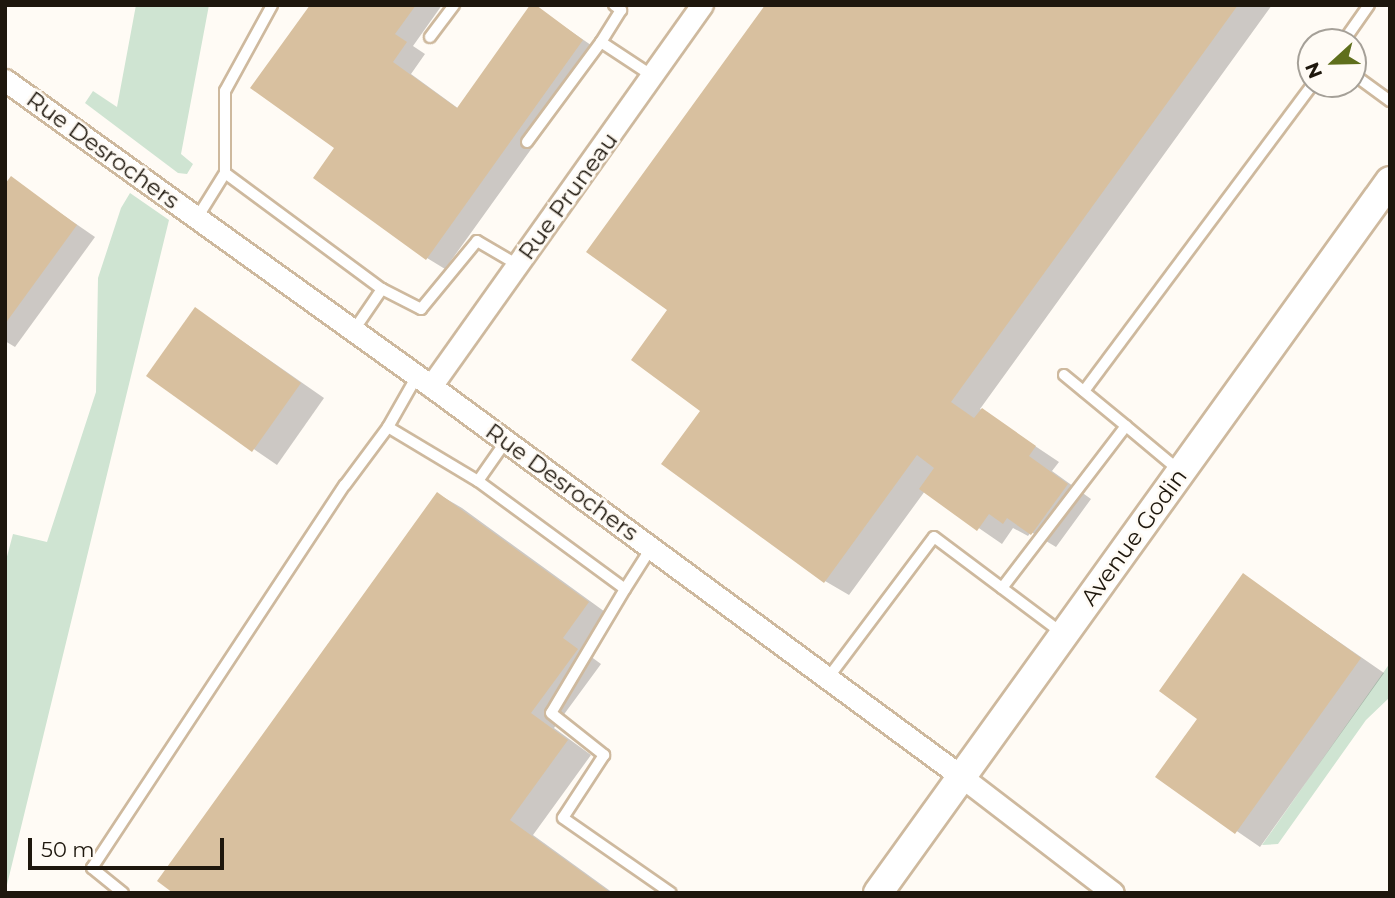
<!DOCTYPE html>
<style>
body{margin:0}
#map{position:relative;width:1395px;height:898px;overflow:hidden;background:#fffbf5;font-family:Montserrat,sans-serif}
div>[style]{position:absolute}
.green>*{inset:0;background:#cfe4d2}
.shadow>*{inset:0;background:#0003}
.building>*{inset:0;background:#d8c09f}
.roads{filter:drop-shadow(2px 0 #ceb99e) drop-shadow(-2px 0 #ceb99e) drop-shadow(0 2px #ceb99e) drop-shadow(0 -2px #ceb99e)}
.lane>*{height:10px;margin:-5px;padding:0 5px;transform-origin:5px;border-radius:5px;background:#fff}
.street>*{height:21px;margin:-10.5px;padding:0 10.5px;transform-origin:10.5px;border-radius:10.5px;background:#fff}
.secondary>*{height:28px;margin:-14px;padding:0 14px;transform-origin:14px;border-radius:14px;background:#fff}
span{translate:-50% -50%;white-space:nowrap;text-align:center;line-height:1.15;-webkit-text-stroke:5px #fffbf5;paint-order:stroke}
.street-label{font-size:23px;color:#1e170d}
.frame{position:absolute;inset:0;border:7px solid #1e170d;pointer-events:none}
.north{position:absolute;left:1297px;top:28px;width:70px;height:70px;box-sizing:border-box;background:#fffbf5;border:2px solid #a5a098;border-radius:50%;rotate:248deg;font-size:19px;font-weight:700;line-height:28px;text-align:center;color:#1e170d}
.north::after{content:'';display:block;margin:auto;width:24px;height:32px;background:#5f6f1c;clip-path:polygon(50% 0,100% 100%,50% 72%,0 100%)}
.scale{position:absolute;left:28px;top:838px;width:196px;height:32px;box-sizing:border-box;border:4px solid #1e170d;border-top:0;padding-left:9px;font-size:21px;line-height:24px;white-space:nowrap;color:#1e170d;-webkit-text-stroke:5px #fffbf5;paint-order:stroke}
</style>
<div id="map">
<div class="green">
<div style="clip-path:polygon(136px 5px,209px 5px,181px 154px,193px 164px,187px 174px,178px 173px,85px 103px,93px 91px,117px 107px)"></div>
<div style="clip-path:polygon(130px 193px,169px 220px,5px 893px,5px 564px,13px 534px,47px 542px,96px 392px,98px 278px,121px 208px)"></div>
<div style="clip-path:polygon(1390px 663px,1390px 697px,1366px 720px,1278px 844px,1262px 845px)"></div>
</div>
<div class="shadow">
<div style="clip-path:polygon(312px 5px,442px 5px,413px 46px,425px 54px,411px 74px,459px 109px,533px 5px,601px 52px,445px 269px,427px 258px,336px 148px)"></div>
<div style="clip-path:polygon(767px 5px,1272px 5px,980px 409px,1059px 462px,1052px 471px,1091px 499px,1056px 547px,1031px 532px,1028px 536px,1013px 528px,1002px 544px,925px 491px,849px 595px,825px 581px,664px 464px,702px 410px,669px 310px)"></div>
<div style="clip-path:polygon(11px 179px,95px 237px,15px 347px,5px 341px,5px 187px)"></div>
<div style="clip-path:polygon(196px 309px,324px 398px,277px 465px,148px 376px)"></div>
<div style="clip-path:polygon(438px 494px,462px 508px,612px 617px,586px 653px,601px 664px,554px 728px,591px 755px,533px 835px,613px 893px,176px 893px)"></div>
<div style="clip-path:polygon(1244px 576px,1384px 673px,1260px 847px,1158px 777px,1199px 718px)"></div>
</div>
<div class="building">
<div style="clip-path:polygon(310px 5px,416px 5px,395px 34px,407px 42px,393px 62px,457px 108px,530px 5px,536px 5px,583px 40px,426px 260px,313px 178px,334px 148px,250px 88px)"></div>
<div style="clip-path:polygon(765px 5px,1238px 5px,951px 402px,974px 418px,982px 408px,1036px 446px,1029px 456px,1068px 484px,1031px 535px,1007px 518px,1003px 524px,989px 514px,977px 531px,919px 489px,934px 468px,917px 455px,824px 583px,661px 464px,700px 411px,631px 360px,667px 310px,586px 252px)"></div>
<div style="clip-path:polygon(11px 176px,77px 225px,5px 324px,5px 184px)"></div>
<div style="clip-path:polygon(195px 307px,301px 383px,252px 452px,146px 376px)"></div>
<div style="clip-path:polygon(437px 492px,589px 602px,563px 638px,578px 649px,531px 713px,568px 740px,510px 820px,611px 893px,173px 893px,157px 881px)"></div>
<div style="clip-path:polygon(1243px 573px,1361px 658px,1235px 834px,1155px 777px,1197px 719px,1159px 691px)"></div>
</div>
<div class="roads">
<div class="lane">
<div style="left:614px;top:5px;width:9px;rotate:36deg"></div>
<div style="left:621px;top:10px;width:38px;rotate:122deg"></div>
<div style="left:601px;top:42px;width:64px;rotate:33.4deg"></div>
<div style="left:430px;top:37px;width:40px;rotate:-53deg"></div>
<div style="left:1343px;top:42px;width:45px;rotate:-54.9deg"></div>
<div style="left:1353px;top:74px;width:46px;rotate:36.1deg"></div>
<div style="left:527px;top:142px;width:124px;rotate:-53.5deg"></div>
<div style="left:225px;top:173px;width:195px;rotate:36.5deg"></div>
<div style="left:382px;top:289px;width:50px;rotate:124.3deg"></div>
<div style="left:197px;top:218px;width:53px;rotate:-58.1deg"></div>
<div style="left:225px;top:173px;width:82px;rotate:-90deg"></div>
<div style="left:225px;top:91px;width:98px;rotate:-61.3deg"></div>
<div style="left:382px;top:289px;width:44px;rotate:27.1deg"></div>
<div style="left:421px;top:309px;width:88px;rotate:-50.5deg"></div>
<div style="left:477px;top:241px;width:48px;rotate:30.3deg"></div>
<div style="left:1064px;top:375px;width:80px;rotate:39.4deg"></div>
<div style="left:1084px;top:391px;width:383px;rotate:-53.3deg"></div>
<div style="left:388px;top:427px;width:105px;rotate:31deg"></div>
<div style="left:478px;top:481px;width:182px;rotate:36.3deg"></div>
<div style="left:625px;top:589px;width:144px;rotate:120.8deg"></div>
<div style="left:551px;top:713px;width:68px;rotate:38.4deg"></div>
<div style="left:604px;top:755px;width:75px;rotate:123.1deg"></div>
<div style="left:563px;top:818px;width:131px;rotate:34.8deg"></div>
<div style="left:478px;top:481px;width:49px;rotate:-55deg"></div>
<div style="left:1002px;top:588px;width:204px;rotate:-52.6deg"></div>
<div style="left:1126px;top:426px;width:70px;rotate:39.8deg"></div>
<div style="left:625px;top:589px;width:49px;rotate:-57.6deg"></div>
<div style="left:828px;top:678px;width:176px;rotate:-53.1deg"></div>
<div style="left:934px;top:537px;width:160px;rotate:36.9deg"></div>
<div style="left:123px;top:893px;width:40px;rotate:-141deg"></div>
<div style="left:92px;top:868px;width:459px;rotate:-56.6deg"></div>
<div style="left:345px;top:485px;width:72px;rotate:-53.4deg"></div>
<div style="left:388px;top:427px;width:59px;rotate:-60.4deg"></div>
</div>
<div class="street">
<div style="left:5px;top:80px;width:525px;rotate:35.69deg"></div>
<div style="left:431px;top:386px;width:659px;rotate:36.37deg"></div>
<div style="left:962px;top:777px;width:190px;rotate:37.5deg"></div>
<div style="left:431px;top:386px;width:468px;rotate:-54.6deg"></div>
</div>
<div class="secondary">
<div style="left:878px;top:893px;width:877px;rotate:-54.28deg"></div>
</div>
</div>
<div class="street-label">
<span style="left:103px;top:150px;rotate:36deg">Rue Desrochers</span>
<span style="left:568px;top:196px;rotate:-54deg">Rue Pruneau</span>
<span style="left:562px;top:482px;rotate:36deg">Rue Desrochers</span>
<span style="left:1134px;top:537px;rotate:-54deg">Avenue Godin</span>
</div>
<div class="frame"></div>
<div class="north">N</div>
<div class="scale">50 m</div>
</div>
